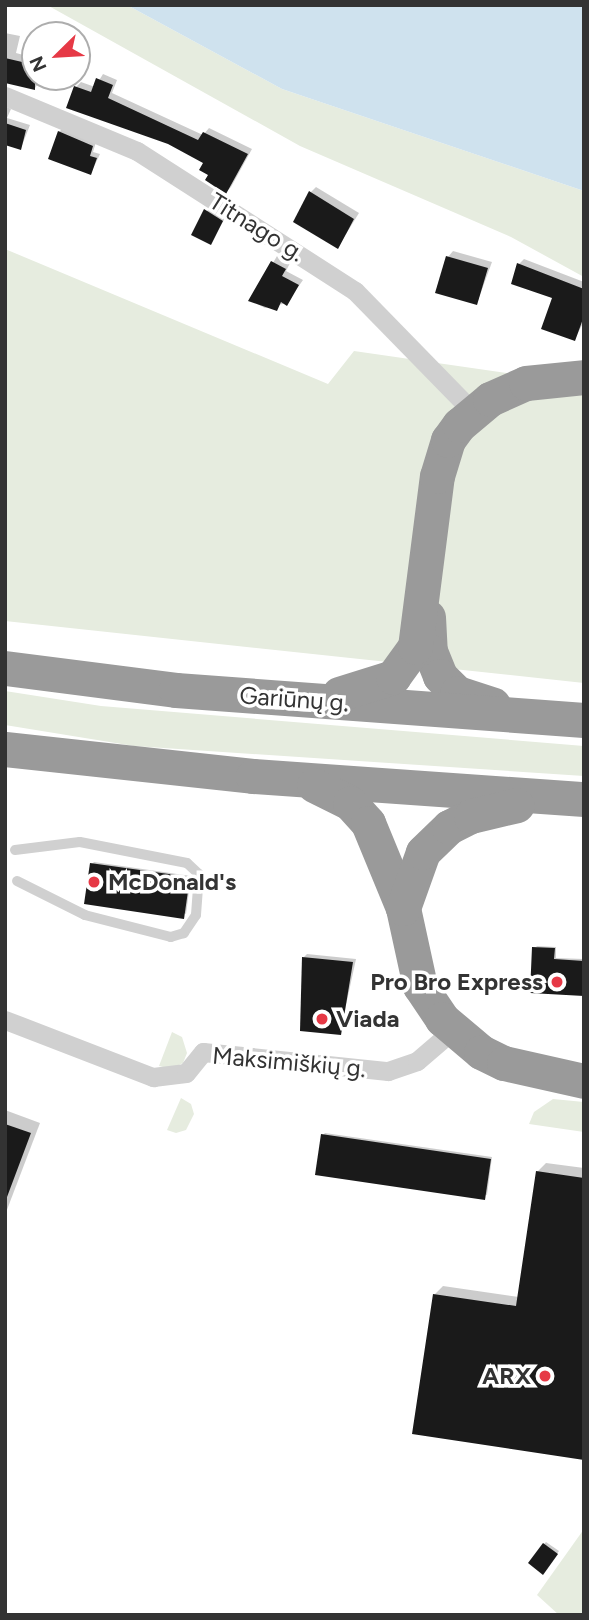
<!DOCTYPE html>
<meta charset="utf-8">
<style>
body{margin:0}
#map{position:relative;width:589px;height:1620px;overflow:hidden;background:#fff;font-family:Figtree,sans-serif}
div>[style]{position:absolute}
.green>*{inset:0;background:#e6ecdf}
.water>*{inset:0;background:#cfe2ee}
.shadow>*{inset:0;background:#0003}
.building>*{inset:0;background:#1a1a1a}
.lane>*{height:10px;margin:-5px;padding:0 5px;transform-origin:5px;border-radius:5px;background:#d0d0d0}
.street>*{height:19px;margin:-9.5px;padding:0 9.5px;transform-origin:9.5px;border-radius:9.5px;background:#d0d0d0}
.highway>*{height:35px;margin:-17.5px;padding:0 17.5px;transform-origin:17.5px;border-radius:17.5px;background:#9a9a9a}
.dots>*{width:19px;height:19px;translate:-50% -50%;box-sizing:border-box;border:4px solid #fff;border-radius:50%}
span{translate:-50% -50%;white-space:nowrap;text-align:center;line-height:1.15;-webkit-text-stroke:7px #fff;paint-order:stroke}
.street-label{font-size:24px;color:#333}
.poi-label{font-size:24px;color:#333;font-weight:700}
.left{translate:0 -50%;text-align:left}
.right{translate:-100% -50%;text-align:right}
.frame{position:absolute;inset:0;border:7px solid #333;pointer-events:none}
.north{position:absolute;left:21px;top:21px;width:70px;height:70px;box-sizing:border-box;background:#fff;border:2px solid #adadad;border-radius:50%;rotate:246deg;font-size:19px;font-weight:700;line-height:28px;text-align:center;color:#333}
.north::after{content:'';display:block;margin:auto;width:24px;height:32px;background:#e63946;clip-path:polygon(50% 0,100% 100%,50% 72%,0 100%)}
</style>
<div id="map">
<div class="green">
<div style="clip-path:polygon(47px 5px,127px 5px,282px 89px,584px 191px,584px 277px,511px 237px,300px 146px)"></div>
<div style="clip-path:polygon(5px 249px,328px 384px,354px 351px,584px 384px,584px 683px,5px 621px)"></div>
<div style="clip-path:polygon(5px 691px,101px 706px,584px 746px,584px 776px,134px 746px,5px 725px)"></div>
<div style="clip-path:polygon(172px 1032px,182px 1037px,187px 1053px,183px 1063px,171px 1069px,159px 1066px)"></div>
<div style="clip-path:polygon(181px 1098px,191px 1104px,194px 1114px,186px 1130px,176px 1133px,167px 1130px)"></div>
<div style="clip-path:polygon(553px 1099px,584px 1102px,584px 1132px,529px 1124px,534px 1112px)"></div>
<div style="clip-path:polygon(584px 1529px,584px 1615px,559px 1615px,537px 1595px)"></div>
</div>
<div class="water">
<div style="clip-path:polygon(127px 5px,584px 5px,584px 191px,282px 89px)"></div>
</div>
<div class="shadow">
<div style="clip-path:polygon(5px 33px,20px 36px,16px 53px,35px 58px,35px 77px,43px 77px,35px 88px,5px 81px)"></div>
<div style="clip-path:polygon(103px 74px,117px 80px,112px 93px,203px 135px,209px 128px,252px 149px,231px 187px,226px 192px,206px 162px,76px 87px,81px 82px,95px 87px)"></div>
<div style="clip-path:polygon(5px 106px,11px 109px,7px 118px,30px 125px,21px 148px,5px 143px)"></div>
<div style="clip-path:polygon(63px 128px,96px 142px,93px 152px,100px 154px,91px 173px,59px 132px)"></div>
<div style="clip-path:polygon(316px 187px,359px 213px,338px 247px,311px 192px)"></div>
<div style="clip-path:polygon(211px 205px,227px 215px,210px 243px,193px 234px)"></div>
<div style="clip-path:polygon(453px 251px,492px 262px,477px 303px,448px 257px)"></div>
<div style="clip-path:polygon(277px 256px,290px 263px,286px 271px,303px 280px,287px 303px,265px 308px,251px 301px)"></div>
<div style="clip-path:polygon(524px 259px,584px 282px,584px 321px,575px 339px,554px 297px,519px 264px)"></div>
<div style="clip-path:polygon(94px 862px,191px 876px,186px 914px,92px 864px)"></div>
<div style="clip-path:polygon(536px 946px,556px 947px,556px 958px,584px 959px,584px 994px)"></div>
<div style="clip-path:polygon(307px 954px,356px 959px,340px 1033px,304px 957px)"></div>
<div style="clip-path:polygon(5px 1110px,40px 1123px,5px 1215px)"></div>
<div style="clip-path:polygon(325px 1133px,492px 1157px,487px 1195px,323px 1135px)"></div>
<div style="clip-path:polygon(546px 1163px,584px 1168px,584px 1458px,434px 1295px,443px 1286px,519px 1297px,537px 1172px)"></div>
<div style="clip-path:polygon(546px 1542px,559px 1551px,545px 1570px,544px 1544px)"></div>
</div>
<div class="building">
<div style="clip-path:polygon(5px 58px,35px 65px,35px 90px,5px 83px)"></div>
<div style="clip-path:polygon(96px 78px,113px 85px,108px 98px,198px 140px,203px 132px,248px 154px,226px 194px,205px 180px,208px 175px,199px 170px,203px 163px,168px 144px,66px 108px,74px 86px,91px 92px)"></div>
<div style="clip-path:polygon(5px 123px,26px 130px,21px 150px,5px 145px)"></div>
<div style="clip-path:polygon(58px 131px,93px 146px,90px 156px,97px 158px,91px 175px,48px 159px)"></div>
<div style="clip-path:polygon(309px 191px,354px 219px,338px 249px,293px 222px)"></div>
<div style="clip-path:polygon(204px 209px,223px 221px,211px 245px,191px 235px)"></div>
<div style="clip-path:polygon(446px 256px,488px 268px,477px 305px,435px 293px)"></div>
<div style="clip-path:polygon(271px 261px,286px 269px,282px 276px,299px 285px,287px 306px,281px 302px,277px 311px,248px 301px)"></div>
<div style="clip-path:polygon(517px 263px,584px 289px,584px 316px,575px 341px,541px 329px,552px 298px,511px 284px)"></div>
<div style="clip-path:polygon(90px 863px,190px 877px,184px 919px,84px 904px)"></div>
<div style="clip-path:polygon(532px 947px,555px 948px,554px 959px,584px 961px,584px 996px,530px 993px)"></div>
<div style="clip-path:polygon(302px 957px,353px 962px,341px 1035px,300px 1031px)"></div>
<div style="clip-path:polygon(5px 1124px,31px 1133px,7px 1197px,5px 1196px)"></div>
<div style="clip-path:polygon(321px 1134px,491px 1159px,485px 1200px,315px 1175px)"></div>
<div style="clip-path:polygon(536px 1171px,584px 1178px,584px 1460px,412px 1434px,433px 1294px,516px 1306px)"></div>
<div style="clip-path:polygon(543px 1543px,558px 1554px,543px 1575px,528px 1563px)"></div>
</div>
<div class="lane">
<div style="left:15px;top:850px;width:65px;rotate:-7deg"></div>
<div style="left:80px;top:842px;width:109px;rotate:11.1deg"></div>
<div style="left:187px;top:863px;width:16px;rotate:43deg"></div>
<div style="left:199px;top:874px;width:41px;rotate:94.2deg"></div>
<div style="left:196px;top:915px;width:22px;rotate:124deg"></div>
<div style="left:184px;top:933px;width:14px;rotate:163deg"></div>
<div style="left:171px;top:937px;width:89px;rotate:-165.7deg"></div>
<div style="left:85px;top:915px;width:76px;rotate:-153.4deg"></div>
</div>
<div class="street">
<div style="left:5px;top:96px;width:143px;rotate:22.6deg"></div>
<div style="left:137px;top:151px;width:259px;rotate:32.7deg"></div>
<div style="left:355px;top:291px;width:168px;rotate:45.7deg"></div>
<div style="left:5px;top:1020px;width:159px;rotate:21.1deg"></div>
<div style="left:153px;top:1077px;width:33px;rotate:-7deg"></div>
<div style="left:186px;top:1073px;width:27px;rotate:-51deg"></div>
<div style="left:203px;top:1052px;width:186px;rotate:5.9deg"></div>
<div style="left:388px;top:1071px;width:31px;rotate:-19deg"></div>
<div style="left:417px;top:1061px;width:48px;rotate:-40.7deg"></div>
</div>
<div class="highway">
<div style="left:428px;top:617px;width:34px;rotate:87deg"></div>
<div style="left:430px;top:651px;width:27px;rotate:68deg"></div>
<div style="left:440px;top:676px;width:24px;rotate:45deg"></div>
<div style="left:457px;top:693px;width:38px;rotate:18deg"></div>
<div style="left:5px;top:668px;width:172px;rotate:7.3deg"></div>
<div style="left:176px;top:690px;width:409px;rotate:4.2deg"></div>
<div style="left:339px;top:694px;width:57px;rotate:-17.5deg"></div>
<div style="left:393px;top:677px;width:37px;rotate:-54deg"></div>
<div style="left:415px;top:647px;width:172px;rotate:-82.7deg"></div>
<div style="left:437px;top:476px;width:38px;rotate:-73deg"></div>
<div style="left:448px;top:440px;width:19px;rotate:-54deg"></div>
<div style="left:459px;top:425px;width:40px;rotate:-40deg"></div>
<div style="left:490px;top:399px;width:39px;rotate:-24deg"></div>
<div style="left:526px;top:383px;width:58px;rotate:-5.9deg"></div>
<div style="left:5px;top:749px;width:249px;rotate:6.2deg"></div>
<div style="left:253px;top:776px;width:332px;rotate:4deg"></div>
<div style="left:314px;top:785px;width:40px;rotate:26.6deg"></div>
<div style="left:350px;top:803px;width:27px;rotate:48deg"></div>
<div style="left:368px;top:823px;width:92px;rotate:67.6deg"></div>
<div style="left:403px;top:908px;width:80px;rotate:77.7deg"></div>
<div style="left:420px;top:986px;width:40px;rotate:56deg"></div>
<div style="left:442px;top:1019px;width:51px;rotate:40.2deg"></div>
<div style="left:481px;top:1052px;width:25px;rotate:26deg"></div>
<div style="left:504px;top:1063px;width:82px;rotate:12.7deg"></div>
<div style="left:403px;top:908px;width:59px;rotate:-70.3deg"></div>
<div style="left:423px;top:852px;width:36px;rotate:-44deg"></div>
<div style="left:449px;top:827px;width:25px;rotate:-27deg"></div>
<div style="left:471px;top:816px;width:47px;rotate:-13.4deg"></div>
</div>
<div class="dots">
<div style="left:94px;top:882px;background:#e63946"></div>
<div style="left:557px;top:982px;background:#e63946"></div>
<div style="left:322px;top:1019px;background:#e63946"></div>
<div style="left:545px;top:1376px;background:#e63946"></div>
</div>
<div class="street-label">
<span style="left:257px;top:227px;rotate:32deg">Titnago g.</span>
<span style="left:294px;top:699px;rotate:4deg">Gariūnų g.</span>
<span style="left:289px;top:1062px;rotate:5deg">Maksimiškių g.</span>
</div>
<div class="poi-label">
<span class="left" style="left:108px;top:882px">McDonald's</span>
<span class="right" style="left:543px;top:982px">Pro Bro Express</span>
<span class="left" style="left:336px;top:1019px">Viada</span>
<span class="right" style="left:531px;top:1376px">ARX</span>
</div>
<div class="frame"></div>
<div class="north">N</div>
</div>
